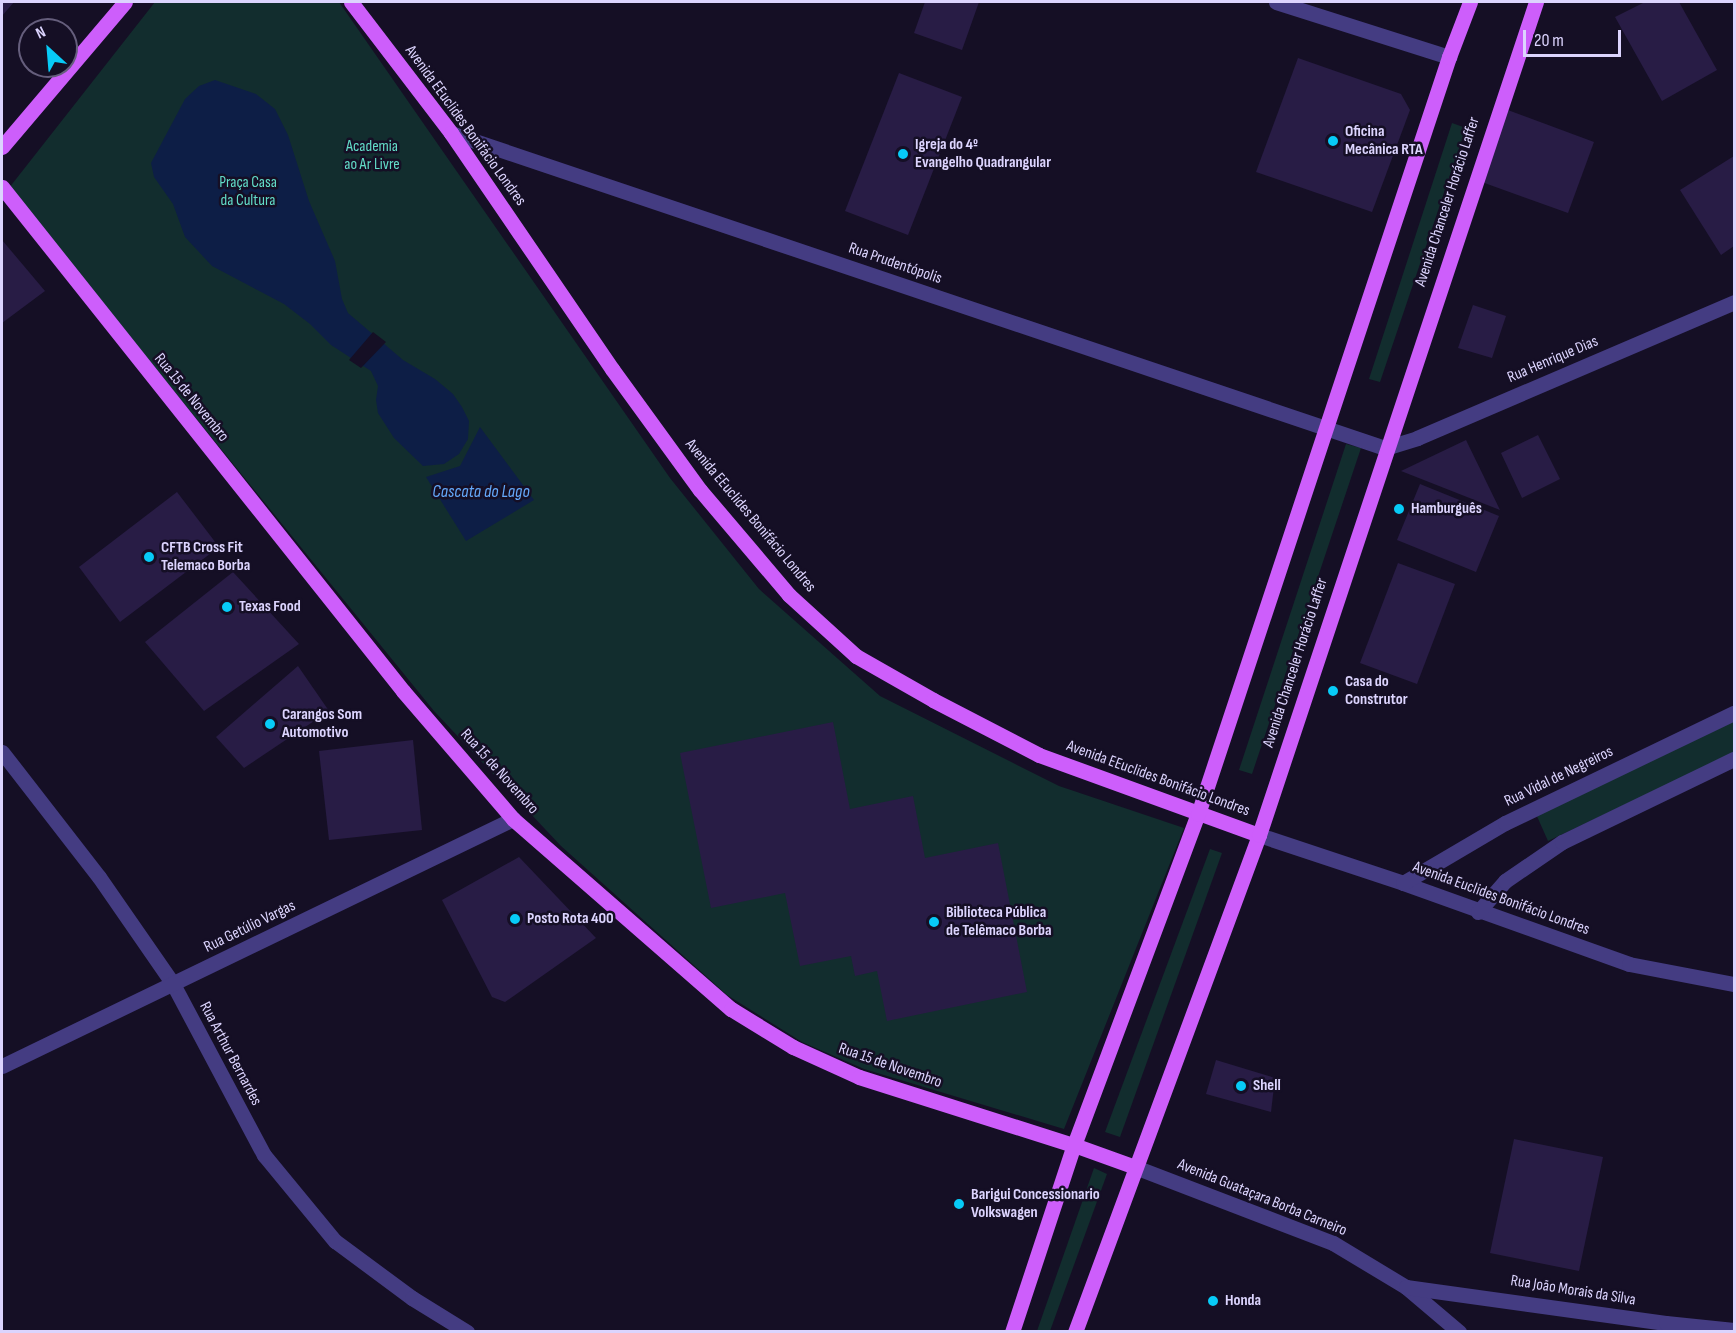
<!DOCTYPE html>
<meta charset="utf-8">
<style>
body{margin:0}
#map{position:relative;width:1736px;height:1333px;overflow:hidden;background:#150f25;font-family:"Sofia Sans Condensed",sans-serif}
div>[style]{position:absolute}
.green>*{inset:0;background:#122d2e}
.water>*{inset:0;background:#0d1e46}
.pier>*{inset:0;background:#150f25}
.building>*{inset:0;background:#281c45}
.minor>*{height:15px;margin:-7.5px;padding:0 7.5px;transform-origin:7.5px;border-radius:7.5px;background:#443c82}
.major>*{height:15px;margin:-7.5px;padding:0 7.5px;transform-origin:7.5px;border-radius:7.5px;background:#cd5efb}
.dots>*{width:16px;height:16px;translate:-50% -50%;box-sizing:border-box;border:3px solid #150f25;border-radius:50%}
span{translate:-50% -50%;white-space:nowrap;text-align:center;line-height:1.15;-webkit-text-stroke:5px #150f25;paint-order:stroke}
.street-label{font-size:16px;color:#dcd4fe}
.poi-label{font-size:16px;color:#dcd4fe;font-weight:700}
.left{translate:0 -50%;text-align:left}
.park-label{font-size:16px;color:#62dcc8}
.water-label{font-size:18px;color:#65a9fb;font-style:italic}
.frame{position:absolute;inset:0;border:3px solid #dcd4fe;pointer-events:none}
.north{position:absolute;left:18px;top:18px;width:60px;height:60px;box-sizing:border-box;background:#150f25;border:2px solid #655e7c;border-radius:50%;rotate:334deg;font-size:16px;font-weight:700;line-height:24px;text-align:center;color:#dcd4fe}
.north::after{content:'';display:block;margin:auto;width:21px;height:27px;background:#07cbf7;clip-path:polygon(50% 0,100% 100%,50% 72%,0 100%)}
.scale{position:absolute;left:1523px;top:30px;width:98px;height:27px;box-sizing:border-box;border:3px solid #dcd4fe;border-top:0;padding-left:8px;font-size:18px;line-height:21px;white-space:nowrap;color:#dcd4fe;-webkit-text-stroke:4px #150f25;paint-order:stroke}
</style>
<div id="map">
<div class="green">
<div style="clip-path:polygon(155px 2px,339px 2px,670px 478px,759px 589px,880px 696px,1059px 786px,1184px 828px,1064px 1129px,864px 1069px,802px 1042px,727px 995px,561px 846px,434px 711px,9px 188px)"></div>
<div style="clip-path:polygon(1452px 123px,1466px 128px,1380px 382px,1369px 379px)"></div>
<div style="clip-path:polygon(1346px 444px,1361px 448px,1252px 774px,1239px 770px)"></div>
<div style="clip-path:polygon(1734px 719px,1734px 753px,1548px 841px,1536px 814px)"></div>
<div style="clip-path:polygon(1210px 849px,1222px 853px,1120px 1137px,1105px 1132px)"></div>
<div style="clip-path:polygon(1094px 1168px,1107px 1174px,1050px 1331px,1037px 1331px)"></div>
</div>
<div class="water">
<div style="clip-path:polygon(215px 80px,256px 94px,275px 109px,288px 135px,309px 201px,335px 261px,342px 299px,348px 313px,403px 360px,435px 379px,453px 394px,462px 407px,469px 421px,468px 439px,459px 454px,444px 464px,423px 466px,394px 438px,378px 413px,376px 400px,378px 386px,371px 371px,331px 345px,310px 324px,284px 304px,212px 266px,185px 237px,173px 204px,154px 177px,151px 163px,185px 99px,199px 86px)"></div>
<div style="clip-path:polygon(480px 427px,534px 500px,466px 541px,426px 477px,460px 466px)"></div>
</div>
<div class="pier">
<div style="clip-path:polygon(373px 332px,386px 342px,361px 368px,349px 360px)"></div>
</div>
<div class="building">
<div style="clip-path:polygon(2px 2px,14px 2px,2px 16px)"></div>
<div style="clip-path:polygon(925px 2px,979px 2px,962px 50px,914px 33px)"></div>
<div style="clip-path:polygon(1645px 2px,1679px 2px,1717px 70px,1662px 101px,1615px 17px)"></div>
<div style="clip-path:polygon(1298px 58px,1401px 94px,1410px 110px,1372px 212px,1256px 172px)"></div>
<div style="clip-path:polygon(899px 73px,962px 97px,908px 235px,845px 211px)"></div>
<div style="clip-path:polygon(1505px 109px,1594px 142px,1568px 213px,1479px 181px)"></div>
<div style="clip-path:polygon(1734px 156px,1734px 246px,1721px 255px,1680px 190px)"></div>
<div style="clip-path:polygon(2px 240px,45px 291px,2px 323px)"></div>
<div style="clip-path:polygon(1473px 305px,1506px 316px,1492px 358px,1458px 348px)"></div>
<div style="clip-path:polygon(1538px 435px,1560px 479px,1522px 498px,1501px 453px)"></div>
<div style="clip-path:polygon(1466px 440px,1500px 510px,1401px 471px)"></div>
<div style="clip-path:polygon(1420px 484px,1499px 516px,1476px 572px,1397px 540px)"></div>
<div style="clip-path:polygon(177px 492px,219px 547px,120px 622px,79px 567px)"></div>
<div style="clip-path:polygon(1398px 563px,1455px 584px,1417px 684px,1360px 663px)"></div>
<div style="clip-path:polygon(233px 572px,299px 644px,204px 711px,145px 642px)"></div>
<div style="clip-path:polygon(298px 666px,329px 711px,244px 768px,216px 737px)"></div>
<div style="clip-path:polygon(833px 722px,850px 809px,913px 796px,925px 858px,998px 843px,1027px 992px,887px 1021px,877px 971px,855px 976px,851px 956px,800px 966px,785px 893px,711px 908px,680px 753px)"></div>
<div style="clip-path:polygon(413px 740px,422px 830px,329px 840px,319px 751px)"></div>
<div style="clip-path:polygon(519px 857px,596px 938px,505px 1002px,492px 997px,442px 900px)"></div>
<div style="clip-path:polygon(1216px 1060px,1275px 1078px,1271px 1112px,1206px 1094px)"></div>
<div style="clip-path:polygon(1514px 1139px,1603px 1157px,1579px 1271px,1490px 1253px)"></div>
</div>
<div class="minor">
<div style="left:1276px;top:2px;width:182px;rotate:17.6deg"></div>
<div style="left:451px;top:133px;width:986px;rotate:18.64deg"></div>
<div style="left:1385px;top:448px;width:34px;rotate:-17deg"></div>
<div style="left:1417px;top:438px;width:345px;rotate:-23.2deg"></div>
<div style="left:2px;top:752px;width:158px;rotate:52.2deg"></div>
<div style="left:99px;top:877px;width:130px;rotate:55.3deg"></div>
<div style="left:173px;top:984px;width:194px;rotate:62deg"></div>
<div style="left:264px;top:1155px;width:112px;rotate:50.5deg"></div>
<div style="left:335px;top:1241px;width:96px;rotate:36.5deg"></div>
<div style="left:412px;top:1298px;width:65px;rotate:31.7deg"></div>
<div style="left:1259px;top:835px;width:152px;rotate:18.4deg"></div>
<div style="left:1403px;top:883px;width:240px;rotate:19.7deg"></div>
<div style="left:1629px;top:964px;width:107px;rotate:10.8deg"></div>
<div style="left:1403px;top:883px;width:118px;rotate:-30.5deg"></div>
<div style="left:1505px;top:823px;width:254px;rotate:-25.7deg"></div>
<div style="left:1478px;top:912px;width:41px;rotate:-48.9deg"></div>
<div style="left:1505px;top:881px;width:69px;rotate:-34.4deg"></div>
<div style="left:1562px;top:842px;width:191px;rotate:-25.8deg"></div>
<div style="left:2px;top:1066px;width:568px;rotate:-25.8deg"></div>
<div style="left:1135px;top:1167px;width:212px;rotate:21deg"></div>
<div style="left:1333px;top:1243px;width:85px;rotate:31.1deg"></div>
<div style="left:1406px;top:1287px;width:70px;rotate:40.3deg"></div>
<div style="left:1406px;top:1287px;width:262px;rotate:7.9deg"></div>
<div style="left:1666px;top:1323px;width:68px;rotate:5.9deg"></div>
</div>
<div class="major">
<div style="left:351px;top:2px;width:165px;rotate:52.6deg"></div>
<div style="left:451px;top:133px;width:286px;rotate:55.7deg"></div>
<div style="left:612px;top:369px;width:150px;rotate:54deg"></div>
<div style="left:700px;top:490px;width:138px;rotate:49.7deg"></div>
<div style="left:789px;top:595px;width:91px;rotate:42.3deg"></div>
<div style="left:856px;top:656px;width:89px;rotate:29.7deg"></div>
<div style="left:933px;top:700px;width:119px;rotate:27.4deg"></div>
<div style="left:1039px;top:755px;width:234px;rotate:20deg"></div>
<div style="left:2px;top:147px;width:190px;rotate:-49.7deg"></div>
<div style="left:2px;top:187px;width:644px;rotate:51.49deg"></div>
<div style="left:403px;top:691px;width:169px;rotate:49.3deg"></div>
<div style="left:513px;top:819px;width:289px;rotate:41.1deg"></div>
<div style="left:731px;top:1009px;width:73px;rotate:31.5deg"></div>
<div style="left:793px;top:1047px;width:72px;rotate:24.4deg"></div>
<div style="left:859px;top:1077px;width:225px;rotate:17.6deg"></div>
<div style="left:1074px;top:1145px;width:65px;rotate:19.8deg"></div>
<div style="left:1012px;top:1332px;width:197px;rotate:-71.7deg"></div>
<div style="left:1074px;top:1145px;width:353px;rotate:-69.5deg"></div>
<div style="left:1198px;top:814px;width:798px;rotate:-71.66deg"></div>
<div style="left:1449px;top:57px;width:59px;rotate:-69.1deg"></div>
<div style="left:1075px;top:1332px;width:530px;rotate:-69.68deg"></div>
<div style="left:1259px;top:835px;width:878px;rotate:-71.61deg"></div>
</div>
<div class="dots">
<div style="left:1333px;top:141px;background:#07cbf7"></div>
<div style="left:903px;top:154px;background:#07cbf7"></div>
<div style="left:1399px;top:509px;background:#07cbf7"></div>
<div style="left:149px;top:557px;background:#07cbf7"></div>
<div style="left:227px;top:607px;background:#07cbf7"></div>
<div style="left:1333px;top:691px;background:#07cbf7"></div>
<div style="left:270px;top:724px;background:#07cbf7"></div>
<div style="left:515px;top:919px;background:#07cbf7"></div>
<div style="left:934px;top:922px;background:#07cbf7"></div>
<div style="left:1241px;top:1086px;background:#07cbf7"></div>
<div style="left:959px;top:1204px;background:#07cbf7"></div>
<div style="left:1213px;top:1301px;background:#07cbf7"></div>
</div>
<div class="street-label">
<span style="left:465px;top:126px;rotate:54deg">Avenida EEuclides Bonifácio Londres</span>
<span style="left:1448px;top:202px;rotate:-72deg">Avenida Chanceler Horácio Laffer</span>
<span style="left:895px;top:264px;rotate:19deg">Rua Prudentópolis</span>
<span style="left:1553px;top:360px;rotate:-23deg">Rua Henrique Dias</span>
<span style="left:191px;top:398px;rotate:51deg">Rua 15 de Novembro</span>
<span style="left:750px;top:516px;rotate:50deg">Avenida EEuclides Bonifácio Londres</span>
<span style="left:1296px;top:663px;rotate:-72deg">Avenida Chanceler Horácio Laffer</span>
<span style="left:499px;top:772px;rotate:48deg">Rua 15 de Novembro</span>
<span style="left:1559px;top:777px;rotate:-26deg">Rua Vidal de Negreiros</span>
<span style="left:1158px;top:779px;rotate:20deg">Avenida EEuclides Bonifácio Londres</span>
<span style="left:1501px;top:899px;rotate:20deg">Avenida Euclides Bonifácio Londres</span>
<span style="left:250px;top:927px;rotate:-26deg">Rua Getúlio Vargas</span>
<span style="left:230px;top:1054px;rotate:62deg">Rua Arthur Bernardes</span>
<span style="left:890px;top:1066px;rotate:19deg">Rua 15 de Novembro</span>
<span style="left:1262px;top:1198px;rotate:22deg">Avenida Guataçara Borba Carneiro</span>
<span style="left:1573px;top:1291px;rotate:9deg">Rua João Morais da Silva</span>
</div>
<div class="poi-label">
<span class="left" style="left:1345px;top:141px">Oficina<br>Mecânica RTA</span>
<span class="left" style="left:915px;top:154px">Igreja do 4º<br>Evangelho Quadrangular</span>
<span class="left" style="left:1411px;top:509px">Hamburguês</span>
<span class="left" style="left:161px;top:557px">CFTB Cross Fit<br>Telemaco Borba</span>
<span class="left" style="left:239px;top:607px">Texas Food</span>
<span class="left" style="left:1345px;top:691px">Casa do<br>Construtor</span>
<span class="left" style="left:282px;top:724px">Carangos Som<br>Automotivo</span>
<span class="left" style="left:946px;top:922px">Biblioteca Pública<br>de Telêmaco Borba</span>
<span class="left" style="left:527px;top:919px">Posto Rota 400</span>
<span class="left" style="left:1253px;top:1086px">Shell</span>
<span class="left" style="left:971px;top:1204px">Barigui Concessionario<br>Volkswagen</span>
<span class="left" style="left:1225px;top:1301px">Honda</span>
</div>
<div class="park-label">
<span style="left:372px;top:156px">Academia<br>ao Ar Livre</span>
<span style="left:248px;top:192px">Praça Casa<br>da Cultura</span>
</div>
<div class="water-label">
<span style="left:481px;top:492px">Cascata do Lago</span>
</div>
<div class="frame"></div>
<div class="north">N</div>
<div class="scale">20 m</div>
</div>
